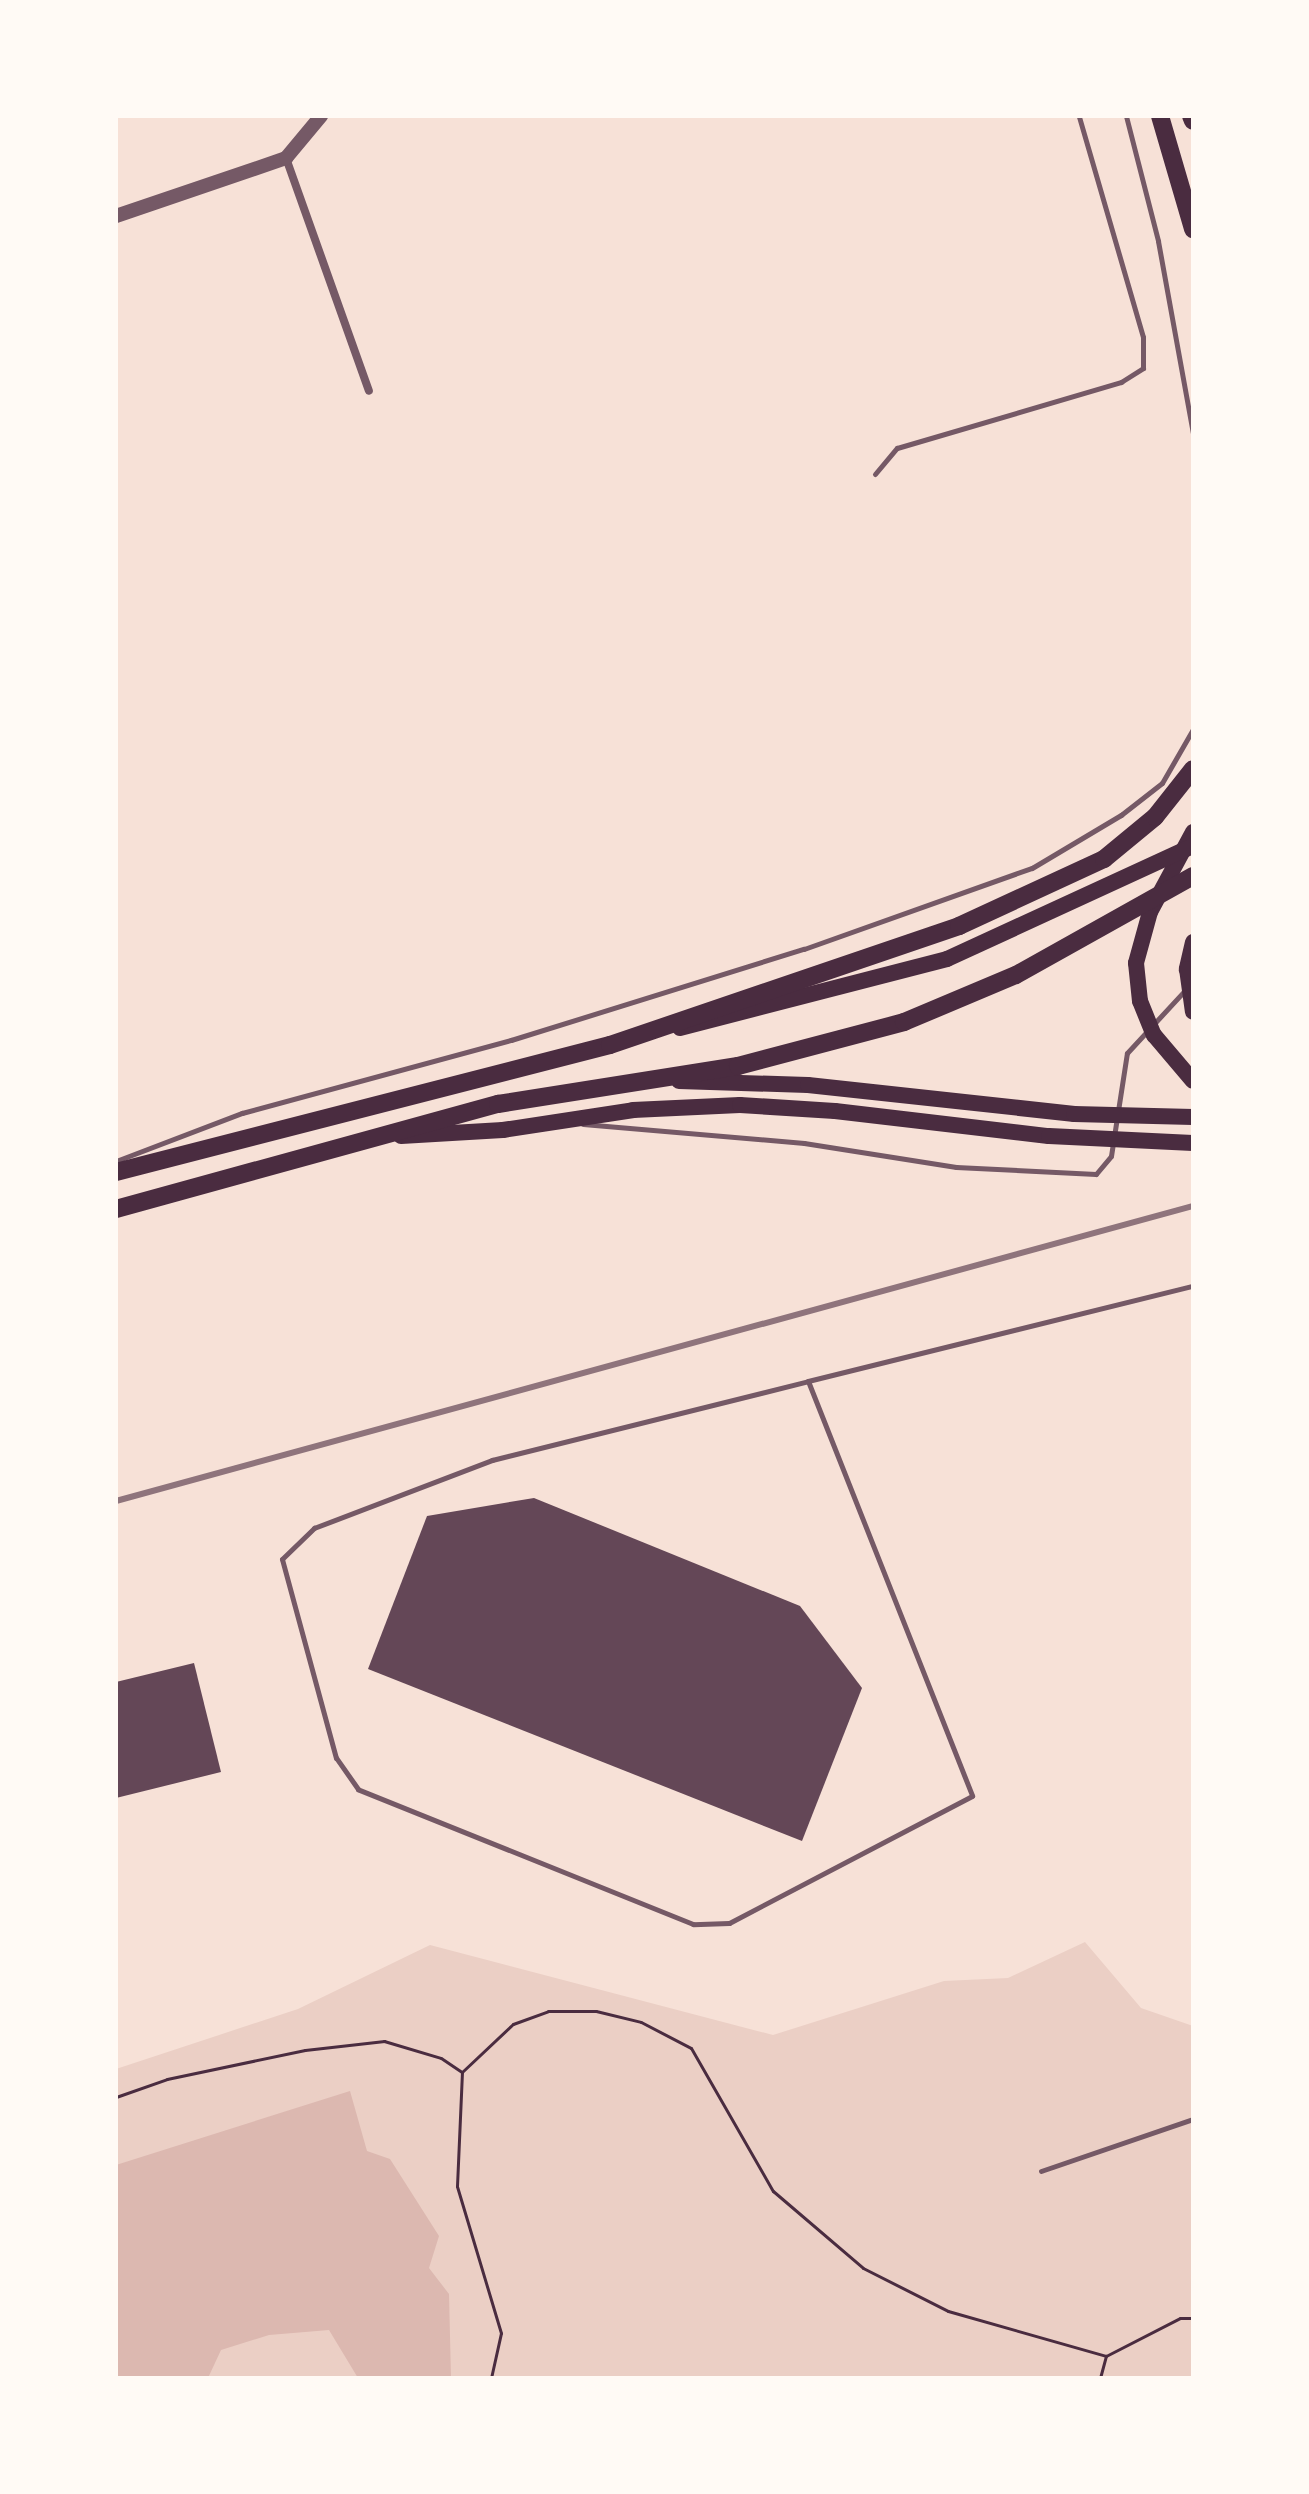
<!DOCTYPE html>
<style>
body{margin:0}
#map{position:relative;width:1309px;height:2494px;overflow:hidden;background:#f7e1d7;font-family:Jost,sans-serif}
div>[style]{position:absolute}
.green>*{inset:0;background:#ebcfc5}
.water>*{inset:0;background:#dcb8b0}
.building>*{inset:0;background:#644757}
.path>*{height:3px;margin:-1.5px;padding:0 1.5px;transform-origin:1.5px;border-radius:1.5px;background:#4a2c40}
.service>*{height:5px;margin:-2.5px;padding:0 2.5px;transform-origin:2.5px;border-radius:2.5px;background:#755966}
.minor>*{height:8px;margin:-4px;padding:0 4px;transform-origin:4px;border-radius:4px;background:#755966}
.tertiary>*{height:14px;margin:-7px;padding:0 7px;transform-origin:7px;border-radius:7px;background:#755966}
.primary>*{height:16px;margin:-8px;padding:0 8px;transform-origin:8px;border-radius:8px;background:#4a2c40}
.trunk>*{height:18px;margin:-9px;padding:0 9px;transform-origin:9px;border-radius:9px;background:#4a2c40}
.rail>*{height:6px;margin:-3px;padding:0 3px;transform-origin:3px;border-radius:3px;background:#8f747c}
span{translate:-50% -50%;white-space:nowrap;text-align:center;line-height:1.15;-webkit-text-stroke:8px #fffaf5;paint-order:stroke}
.frame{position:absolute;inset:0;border:118px solid #fffaf5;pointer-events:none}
</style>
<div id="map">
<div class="green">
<div style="clip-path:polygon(1085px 1942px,1141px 2008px,1193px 2026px,1193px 2378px,116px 2378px,116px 2069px,298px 2009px,430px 1945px,773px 2035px,944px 1981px,1008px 1978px)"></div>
</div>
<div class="water">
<div style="clip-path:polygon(350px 2091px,367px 2151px,390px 2159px,439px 2236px,429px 2268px,449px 2294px,451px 2378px,358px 2378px,329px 2330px,269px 2335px,221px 2350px,208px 2378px,116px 2378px,116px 2165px)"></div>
</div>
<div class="building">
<div style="clip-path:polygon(534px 1498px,800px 1606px,862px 1688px,802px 1841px,368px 1669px,427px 1516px)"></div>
<div style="clip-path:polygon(194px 1663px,221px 1772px,116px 1798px,116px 1682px)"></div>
</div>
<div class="path">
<div style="left:116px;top:2097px;width:54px;rotate:-19.4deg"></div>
<div style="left:167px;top:2079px;width:141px;rotate:-11.9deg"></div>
<div style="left:305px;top:2050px;width:80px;rotate:-6.5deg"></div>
<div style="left:384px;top:2041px;width:59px;rotate:16.6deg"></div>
<div style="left:441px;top:2058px;width:25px;rotate:34deg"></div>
<div style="left:491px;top:2378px;width:46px;rotate:-77.5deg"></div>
<div style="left:501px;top:2333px;width:153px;rotate:-106.7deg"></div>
<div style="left:457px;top:2186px;width:114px;rotate:-87.5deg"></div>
<div style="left:462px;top:2072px;width:70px;rotate:-43.3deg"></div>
<div style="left:513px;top:2024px;width:37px;rotate:-20deg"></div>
<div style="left:548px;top:2011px;width:48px"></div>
<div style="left:596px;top:2011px;width:46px;rotate:13.7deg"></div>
<div style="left:641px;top:2022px;width:56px;rotate:27.5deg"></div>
<div style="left:691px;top:2048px;width:165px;rotate:60.2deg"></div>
<div style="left:773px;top:2191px;width:118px;rotate:40.5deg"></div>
<div style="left:863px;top:2268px;width:95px;rotate:26.8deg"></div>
<div style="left:948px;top:2311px;width:164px;rotate:15.9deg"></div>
<div style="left:1106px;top:2356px;width:83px;rotate:-27.2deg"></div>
<div style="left:1180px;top:2318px;width:13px"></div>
<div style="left:1100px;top:2378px;width:23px;rotate:-75deg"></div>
</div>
<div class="service">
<div style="left:1126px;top:116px;width:129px;rotate:75.6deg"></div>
<div style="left:1158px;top:241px;width:195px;rotate:79.7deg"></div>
<div style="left:875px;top:474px;width:34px;rotate:-50deg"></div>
<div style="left:897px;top:448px;width:234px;rotate:-16.4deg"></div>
<div style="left:1121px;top:382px;width:26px;rotate:-32deg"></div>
<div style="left:1143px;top:368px;width:31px;rotate:-90deg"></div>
<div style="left:1143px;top:337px;width:230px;rotate:-106.2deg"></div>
<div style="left:583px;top:1124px;width:222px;rotate:4.9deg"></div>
<div style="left:804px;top:1143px;width:154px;rotate:9deg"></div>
<div style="left:956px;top:1167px;width:140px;rotate:2.9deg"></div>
<div style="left:1096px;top:1174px;width:23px;rotate:-50deg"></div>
<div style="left:1111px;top:1156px;width:104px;rotate:-81.2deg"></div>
<div style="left:1127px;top:1053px;width:88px;rotate:-47.3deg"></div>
<div style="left:116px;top:1161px;width:135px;rotate:-20.9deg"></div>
<div style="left:242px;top:1113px;width:279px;rotate:-15.2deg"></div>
<div style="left:511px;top:1040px;width:307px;rotate:-17.3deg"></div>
<div style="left:804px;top:949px;width:242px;rotate:-19.6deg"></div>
<div style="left:1032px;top:868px;width:104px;rotate:-30.8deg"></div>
<div style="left:1121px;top:815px;width:52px;rotate:-38deg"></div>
<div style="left:1162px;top:783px;width:62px;rotate:-60.1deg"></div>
<div style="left:808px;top:1381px;width:446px;rotate:68.4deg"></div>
<div style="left:972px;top:1796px;width:274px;rotate:152.4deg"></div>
<div style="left:729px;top:1923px;width:36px;rotate:178deg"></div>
<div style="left:693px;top:1924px;width:361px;rotate:-158.1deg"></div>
<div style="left:358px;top:1789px;width:38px;rotate:-125deg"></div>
<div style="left:336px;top:1758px;width:206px;rotate:-105.2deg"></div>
<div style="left:282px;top:1559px;width:45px;rotate:-44.1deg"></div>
<div style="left:314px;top:1528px;width:191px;rotate:-20.9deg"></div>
<div style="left:492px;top:1460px;width:326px;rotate:-14deg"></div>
<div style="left:808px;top:1381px;width:397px;rotate:-13.9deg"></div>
<div style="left:1041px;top:2171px;width:161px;rotate:-18.9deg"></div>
</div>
<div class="minor">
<div style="left:286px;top:158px;width:247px;rotate:70.4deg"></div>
</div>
<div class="tertiary">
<div style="left:116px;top:216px;width:180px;rotate:-18.8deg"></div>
<div style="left:286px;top:158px;width:55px;rotate:-50.2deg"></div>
</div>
<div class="primary">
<div style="left:1193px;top:832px;width:91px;rotate:118.3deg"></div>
<div style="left:1150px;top:912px;width:53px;rotate:105.4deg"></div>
<div style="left:1136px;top:963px;width:38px;rotate:84deg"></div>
<div style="left:1140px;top:1001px;width:37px;rotate:68deg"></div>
<div style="left:1154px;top:1035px;width:60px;rotate:49.7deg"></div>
<div style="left:1193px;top:942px;width:28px;rotate:103deg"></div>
<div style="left:1187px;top:969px;width:43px;rotate:82.1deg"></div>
<div style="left:680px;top:1028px;width:276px;rotate:-14.5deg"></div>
<div style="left:947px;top:959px;width:271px;rotate:-24.7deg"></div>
<div style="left:679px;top:1081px;width:129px;rotate:1.8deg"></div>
<div style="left:808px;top:1085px;width:268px;rotate:6.2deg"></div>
<div style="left:1074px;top:1114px;width:119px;rotate:1.4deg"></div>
<div style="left:401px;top:1136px;width:102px;rotate:-3.4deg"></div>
<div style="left:503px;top:1130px;width:132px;rotate:-8.7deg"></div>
<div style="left:633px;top:1110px;width:107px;rotate:-2.7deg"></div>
<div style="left:740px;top:1105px;width:95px;rotate:3.6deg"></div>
<div style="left:835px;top:1111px;width:215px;rotate:6.7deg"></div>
<div style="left:1049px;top:1136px;width:144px;rotate:2.8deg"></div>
</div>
<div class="trunk">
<div style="left:1160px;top:116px;width:118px;rotate:73.7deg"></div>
<div style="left:1191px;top:116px;width:5px;rotate:68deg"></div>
<div style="left:116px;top:1172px;width:510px;rotate:-14.42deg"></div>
<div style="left:610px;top:1045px;width:369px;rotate:-18.8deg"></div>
<div style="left:959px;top:926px;width:160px;rotate:-24.8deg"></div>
<div style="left:1104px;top:859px;width:66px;rotate:-39.5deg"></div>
<div style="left:1155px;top:817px;width:61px;rotate:-51.6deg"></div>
<div style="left:116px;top:1209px;width:396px;rotate:-15.4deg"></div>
<div style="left:498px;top:1104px;width:243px;rotate:-9deg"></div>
<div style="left:738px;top:1066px;width:172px;rotate:-14.8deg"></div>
<div style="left:904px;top:1022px;width:121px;rotate:-22.8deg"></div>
<div style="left:1016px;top:975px;width:203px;rotate:-29.2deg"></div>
</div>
<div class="rail">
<div style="left:116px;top:1501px;width:1117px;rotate:-15.32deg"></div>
</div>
<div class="frame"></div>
</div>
